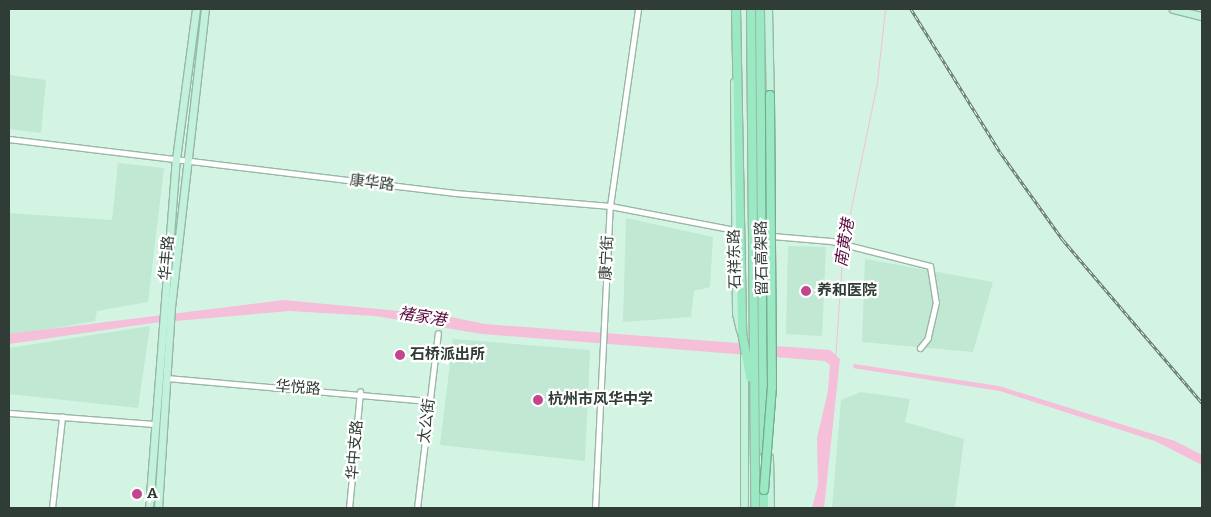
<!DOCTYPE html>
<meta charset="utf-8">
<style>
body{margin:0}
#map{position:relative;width:1211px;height:517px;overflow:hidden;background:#d3f4e3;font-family:Bitter,"Noto Sans SC",serif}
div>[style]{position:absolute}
.built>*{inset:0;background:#c0e8d3}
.water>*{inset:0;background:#f5bed9}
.stream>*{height:1px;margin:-0.5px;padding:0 0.5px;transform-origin:0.5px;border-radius:0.5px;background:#f5bed9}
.roads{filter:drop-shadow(1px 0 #98b7a7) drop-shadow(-1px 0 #98b7a7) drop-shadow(0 1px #98b7a7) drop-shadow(0 -1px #98b7a7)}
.minor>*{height:5px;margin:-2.5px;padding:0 2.5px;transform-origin:2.5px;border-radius:2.5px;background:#fff}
.major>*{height:7px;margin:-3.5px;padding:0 3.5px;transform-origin:3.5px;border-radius:3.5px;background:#c2f2db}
.highway>*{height:8px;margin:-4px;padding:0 4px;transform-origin:4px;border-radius:4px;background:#9ae9c3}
.rail>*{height:3px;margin-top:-1.5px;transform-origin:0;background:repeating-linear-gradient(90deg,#fff 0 4px,#61736a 0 8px);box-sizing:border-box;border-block:1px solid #61736a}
.bridges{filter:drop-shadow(1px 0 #75ac92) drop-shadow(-1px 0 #75ac92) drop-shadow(0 1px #75ac92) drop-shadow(0 -1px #75ac92)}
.highway-bridge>*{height:8px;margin:-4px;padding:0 4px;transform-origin:4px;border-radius:4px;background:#9ae9c3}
.dots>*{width:14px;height:14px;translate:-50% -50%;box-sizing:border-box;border:2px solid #fff;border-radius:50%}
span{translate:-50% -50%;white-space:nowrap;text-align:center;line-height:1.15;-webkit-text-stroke:4.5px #fff;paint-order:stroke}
.street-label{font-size:15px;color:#303c36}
.poi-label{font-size:15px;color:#303c36;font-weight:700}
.left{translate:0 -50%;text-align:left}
.water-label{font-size:16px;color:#57073a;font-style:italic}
.frame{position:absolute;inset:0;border:10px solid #303c36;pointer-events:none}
</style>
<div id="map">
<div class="built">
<div style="clip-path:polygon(9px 75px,46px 80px,41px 133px,9px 129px)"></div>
<div style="clip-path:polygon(118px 163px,164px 168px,148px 302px,97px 311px,95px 321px,9px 336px,9px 213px,112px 220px)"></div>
<div style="clip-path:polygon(626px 218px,713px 237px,710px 287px,694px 291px,691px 317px,623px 322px)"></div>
<div style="clip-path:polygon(788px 246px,826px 247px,822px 336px,786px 334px)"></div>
<div style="clip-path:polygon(865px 259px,993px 282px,973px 352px,862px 342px)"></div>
<div style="clip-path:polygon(150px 326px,138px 408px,9px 394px,9px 348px)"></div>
<div style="clip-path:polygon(453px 339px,590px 350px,585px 461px,440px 445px)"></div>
<div style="clip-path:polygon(861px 392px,910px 399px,905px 422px,964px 439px,955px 508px,832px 508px,841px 400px)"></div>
</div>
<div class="water">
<div style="clip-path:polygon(284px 300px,441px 315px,485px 324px,830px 350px,840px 359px,824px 508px,812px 508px,818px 485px,817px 438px,828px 391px,830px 365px,825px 361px,482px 334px,375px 316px,289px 311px,153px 323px,9px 344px,9px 334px)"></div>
<div style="clip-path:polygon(854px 364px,999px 386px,1175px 441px,1202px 455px,1202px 465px,1155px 441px,1000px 391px,853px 368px)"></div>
</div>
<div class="stream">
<div style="left:844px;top:242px;width:163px;rotate:-78.3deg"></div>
<div style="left:877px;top:82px;width:73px;rotate:-83.7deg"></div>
<div style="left:835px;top:359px;width:113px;rotate:-86deg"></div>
</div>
<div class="roads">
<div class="minor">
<div style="left:9px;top:139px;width:449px;rotate:6.9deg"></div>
<div style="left:455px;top:193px;width:156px;rotate:4.8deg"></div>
<div style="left:610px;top:206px;width:127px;rotate:10.9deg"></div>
<div style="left:772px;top:236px;width:59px;rotate:4.8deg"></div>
<div style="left:831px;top:241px;width:102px;rotate:14.2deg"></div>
<div style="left:930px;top:266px;width:36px;rotate:81deg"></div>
<div style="left:936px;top:302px;width:37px;rotate:103deg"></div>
<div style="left:928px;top:338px;width:13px;rotate:129deg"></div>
<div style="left:166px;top:378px;width:264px;rotate:5deg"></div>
<div style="left:9px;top:413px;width:146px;rotate:4.3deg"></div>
<div style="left:52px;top:508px;width:92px;rotate:-83.7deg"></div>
<div style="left:349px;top:508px;width:117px;rotate:-84.6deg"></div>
<div style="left:417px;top:508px;width:176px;rotate:-83.2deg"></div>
<div style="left:595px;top:508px;width:302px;rotate:-87.2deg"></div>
<div style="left:610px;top:206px;width:199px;rotate:-81.9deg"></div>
</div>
<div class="major">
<div style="left:768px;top:9px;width:92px;rotate:88.8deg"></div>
<div style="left:1173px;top:9px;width:30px;rotate:14deg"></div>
<div style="left:734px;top:82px;width:231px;rotate:89.5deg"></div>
<div style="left:736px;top:313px;width:18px;rotate:77deg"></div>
<div style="left:769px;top:457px;width:51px;rotate:88.9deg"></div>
<div style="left:149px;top:508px;width:350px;rotate:-85.6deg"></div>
<div style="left:176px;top:159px;width:151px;rotate:-82.4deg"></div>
<div style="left:158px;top:508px;width:201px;rotate:-86.3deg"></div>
<div style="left:171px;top:307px;width:300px;rotate:-83.5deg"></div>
<div style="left:744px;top:508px;width:152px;rotate:-90deg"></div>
</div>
<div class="highway">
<div style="left:736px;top:9px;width:323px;rotate:88.9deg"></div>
<div style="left:742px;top:332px;width:46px;rotate:79.9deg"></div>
<div style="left:751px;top:9px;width:499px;rotate:89.5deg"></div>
<div style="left:760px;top:9px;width:442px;rotate:89.5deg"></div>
<div style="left:764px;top:485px;width:23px;rotate:90deg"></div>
</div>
</div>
<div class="rail">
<div style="left:911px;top:9px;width:168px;rotate:58.1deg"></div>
<div style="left:1000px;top:152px;width:108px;rotate:54.4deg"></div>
<div style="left:1063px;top:240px;width:214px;rotate:49.5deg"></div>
</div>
<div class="bridges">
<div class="highway-bridge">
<div style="left:764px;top:490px;width:103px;rotate:-85.6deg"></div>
<div style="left:772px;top:387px;width:292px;rotate:-90.4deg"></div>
</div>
</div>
<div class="dots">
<div style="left:806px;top:291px;background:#c4448f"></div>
<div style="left:400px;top:355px;background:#c4448f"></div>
<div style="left:538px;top:400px;background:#c4448f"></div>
<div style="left:137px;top:494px;background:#c4448f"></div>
</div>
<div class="street-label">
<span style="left:372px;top:183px;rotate:7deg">康华路</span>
<span style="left:167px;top:258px;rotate:-85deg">华丰路</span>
<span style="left:607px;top:258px;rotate:-87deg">康宁街</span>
<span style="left:762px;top:258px;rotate:-91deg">留石高架路</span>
<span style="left:735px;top:259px;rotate:-91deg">石祥东路</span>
<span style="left:298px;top:388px;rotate:4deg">华悦路</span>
<span style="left:427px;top:421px;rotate:-83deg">太公街</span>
<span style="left:355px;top:450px;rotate:-85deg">华中支路</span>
</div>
<div class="poi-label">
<span class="left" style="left:817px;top:291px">养和医院</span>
<span class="left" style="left:410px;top:355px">石桥派出所</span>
<span class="left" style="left:548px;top:400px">杭州市风华中学</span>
<span class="left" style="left:147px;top:494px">A</span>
</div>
<div class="water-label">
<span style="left:845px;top:243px;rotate:-81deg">南黄港</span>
<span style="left:422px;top:317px;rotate:9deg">褚家港</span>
</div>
<div class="frame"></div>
</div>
